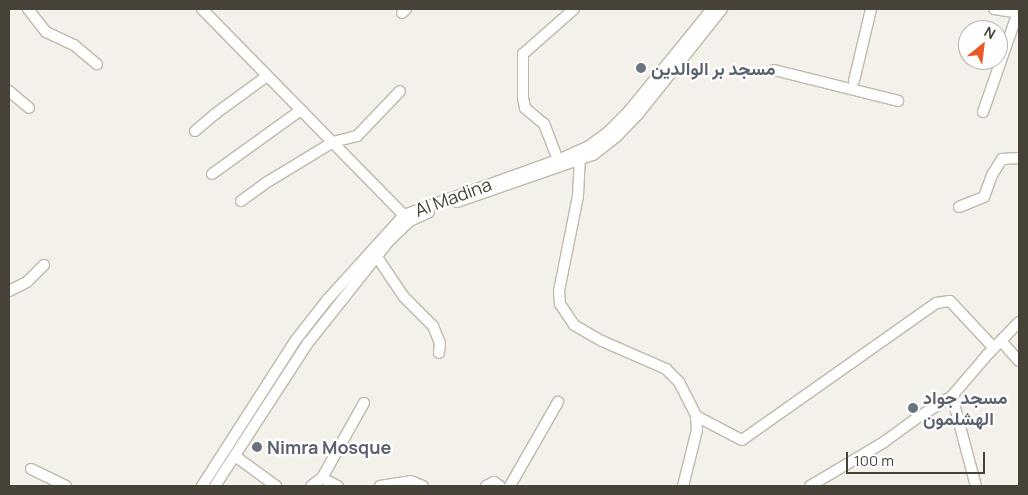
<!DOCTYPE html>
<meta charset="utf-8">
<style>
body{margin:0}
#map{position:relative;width:1028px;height:495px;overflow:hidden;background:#f3f1e9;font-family:Manrope,Vazirmatn,sans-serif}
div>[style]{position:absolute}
.roads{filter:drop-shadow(1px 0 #beb9ac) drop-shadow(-1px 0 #beb9ac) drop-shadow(0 1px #beb9ac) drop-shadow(0 -1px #beb9ac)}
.minor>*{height:10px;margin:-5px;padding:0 5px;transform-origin:5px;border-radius:5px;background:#fff}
.dots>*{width:14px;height:14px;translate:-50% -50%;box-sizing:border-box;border:2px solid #fff;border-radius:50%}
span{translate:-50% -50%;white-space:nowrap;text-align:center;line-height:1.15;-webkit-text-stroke:4.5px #fff;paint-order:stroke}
.worship-label{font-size:18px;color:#5b616d;font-weight:700}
.left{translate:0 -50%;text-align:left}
.street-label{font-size:18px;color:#464237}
.frame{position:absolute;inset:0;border:10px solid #464237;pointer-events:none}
.north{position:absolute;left:958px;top:20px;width:50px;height:50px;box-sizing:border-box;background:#fff;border:1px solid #b5b3af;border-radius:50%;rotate:29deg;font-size:14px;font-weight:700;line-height:20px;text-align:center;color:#464237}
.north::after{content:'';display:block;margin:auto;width:18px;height:22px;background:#ec5727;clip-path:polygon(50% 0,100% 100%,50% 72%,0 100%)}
.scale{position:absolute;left:846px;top:452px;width:139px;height:22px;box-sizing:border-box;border:2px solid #464237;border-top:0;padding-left:6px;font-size:15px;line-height:18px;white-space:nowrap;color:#464237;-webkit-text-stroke:4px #fff;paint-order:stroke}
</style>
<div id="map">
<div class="roads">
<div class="minor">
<div style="left:28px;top:9px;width:29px;rotate:52deg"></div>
<div style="left:46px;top:32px;width:31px;rotate:25deg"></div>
<div style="left:74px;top:45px;width:30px;rotate:40deg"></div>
<div style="left:202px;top:9px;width:289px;rotate:45.6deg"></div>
<div style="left:994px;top:9px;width:25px;rotate:9deg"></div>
<div style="left:402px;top:13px;width:6px;rotate:-45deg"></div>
<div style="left:774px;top:70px;width:128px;rotate:14deg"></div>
<div style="left:854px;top:81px;width:74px;rotate:-76.7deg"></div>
<div style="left:9px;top:91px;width:26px;rotate:40deg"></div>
<div style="left:983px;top:112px;width:106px;rotate:-70.7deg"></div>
<div style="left:195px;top:131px;width:26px;rotate:-40deg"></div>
<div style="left:215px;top:114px;width:64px;rotate:-36.2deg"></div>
<div style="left:580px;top:156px;width:40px;rotate:92.9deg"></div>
<div style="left:578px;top:196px;width:97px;rotate:101.3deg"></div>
<div style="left:559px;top:291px;width:13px;rotate:86deg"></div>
<div style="left:560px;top:304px;width:25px;rotate:56deg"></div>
<div style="left:574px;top:325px;width:32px;rotate:30deg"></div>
<div style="left:602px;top:341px;width:70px;rotate:23.6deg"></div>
<div style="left:666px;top:369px;width:18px;rotate:45deg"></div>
<div style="left:679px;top:382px;width:38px;rotate:63deg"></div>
<div style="left:696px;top:416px;width:14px;rotate:86deg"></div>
<div style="left:697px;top:430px;width:58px;rotate:104deg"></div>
<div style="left:558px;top:160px;width:39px;rotate:-111deg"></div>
<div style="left:544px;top:124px;width:25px;rotate:-140deg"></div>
<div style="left:525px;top:108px;width:10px;rotate:-101deg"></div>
<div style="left:523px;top:98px;width:44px;rotate:-90deg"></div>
<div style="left:523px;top:54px;width:68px;rotate:-41.4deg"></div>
<div style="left:212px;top:174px;width:110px;rotate:-35.7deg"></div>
<div style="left:241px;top:201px;width:29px;rotate:-36deg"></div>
<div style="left:264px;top:184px;width:81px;rotate:-31.3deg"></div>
<div style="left:333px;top:142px;width:25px;rotate:-14deg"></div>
<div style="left:357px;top:136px;width:62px;rotate:-46.3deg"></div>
<div style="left:457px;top:202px;width:144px;rotate:-19.1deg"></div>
<div style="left:593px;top:155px;width:31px;rotate:-38deg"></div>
<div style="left:617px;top:136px;width:32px;rotate:-46deg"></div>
<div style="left:639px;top:113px;width:133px;rotate:-51.4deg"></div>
<div style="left:959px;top:207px;width:27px;rotate:-22deg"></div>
<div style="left:984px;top:197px;width:23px;rotate:-70deg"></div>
<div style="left:992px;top:175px;width:19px;rotate:-58deg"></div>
<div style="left:1002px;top:159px;width:17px;rotate:-3deg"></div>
<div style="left:377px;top:257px;width:48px;rotate:56deg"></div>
<div style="left:404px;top:297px;width:41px;rotate:45deg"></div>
<div style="left:433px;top:326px;width:18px;rotate:68deg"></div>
<div style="left:440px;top:343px;width:10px;rotate:96deg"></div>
<div style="left:9px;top:291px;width:20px;rotate:-27deg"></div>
<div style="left:27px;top:282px;width:24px;rotate:-45deg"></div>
<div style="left:1001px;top:341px;width:27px;rotate:48deg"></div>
<div style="left:952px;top:396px;width:93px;rotate:75.1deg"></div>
<div style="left:696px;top:416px;width:52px;rotate:27.6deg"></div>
<div style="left:742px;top:440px;width:237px;rotate:-35.2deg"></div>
<div style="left:936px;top:303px;width:14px;rotate:-8deg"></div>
<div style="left:950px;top:301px;width:64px;rotate:46.9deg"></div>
<div style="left:235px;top:456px;width:51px;rotate:36.2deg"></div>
<div style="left:31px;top:469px;width:39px;rotate:26deg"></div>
<div style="left:322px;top:478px;width:18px;rotate:27deg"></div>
<div style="left:202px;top:486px;width:172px;rotate:-57.3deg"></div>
<div style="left:295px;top:341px;width:52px;rotate:-52deg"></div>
<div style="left:327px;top:300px;width:115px;rotate:-47.8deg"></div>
<div style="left:404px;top:215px;width:164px;rotate:-19.7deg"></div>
<div style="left:558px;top:160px;width:34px;rotate:-24deg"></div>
<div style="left:589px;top:146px;width:24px;rotate:-36deg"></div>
<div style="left:608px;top:132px;width:30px;rotate:-45deg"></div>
<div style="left:629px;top:111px;width:132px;rotate:-50.9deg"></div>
<div style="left:215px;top:486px;width:171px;rotate:-57deg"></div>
<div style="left:308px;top:343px;width:129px;rotate:-51.6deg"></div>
<div style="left:388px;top:242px;width:30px;rotate:-44deg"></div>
<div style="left:410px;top:221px;width:21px;rotate:-25deg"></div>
<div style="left:311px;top:486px;width:14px;rotate:-36deg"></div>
<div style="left:322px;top:478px;width:86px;rotate:-60.8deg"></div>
<div style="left:380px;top:486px;width:31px;rotate:-9deg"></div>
<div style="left:411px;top:481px;width:13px;rotate:23deg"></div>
<div style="left:486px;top:486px;width:9px;rotate:-27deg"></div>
<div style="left:494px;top:482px;width:7px;rotate:34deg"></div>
<div style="left:510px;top:486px;width:97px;rotate:-60.3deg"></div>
<div style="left:810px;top:486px;width:86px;rotate:-30.7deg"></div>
<div style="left:884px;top:442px;width:37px;rotate:-36deg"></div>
<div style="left:914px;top:420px;width:45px;rotate:-32.3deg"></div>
<div style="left:952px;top:396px;width:54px;rotate:-49.5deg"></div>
<div style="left:987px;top:355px;width:46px;rotate:-45.9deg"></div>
</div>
</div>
<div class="dots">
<div style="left:641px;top:68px;background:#6b7280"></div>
<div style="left:913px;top:408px;background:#6b7280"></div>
<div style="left:257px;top:447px;background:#6b7280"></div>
</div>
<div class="worship-label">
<span class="left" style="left:651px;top:68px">مسجد بر الوالدين</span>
<span class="left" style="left:923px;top:408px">مسجد جواد<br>الهشلمون</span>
<span class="left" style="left:267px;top:447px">Nimra Mosque</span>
</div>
<div class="street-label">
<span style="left:453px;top:197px;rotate:-20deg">Al Madina</span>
</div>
<div class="frame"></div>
<div class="north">N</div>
<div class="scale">100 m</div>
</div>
